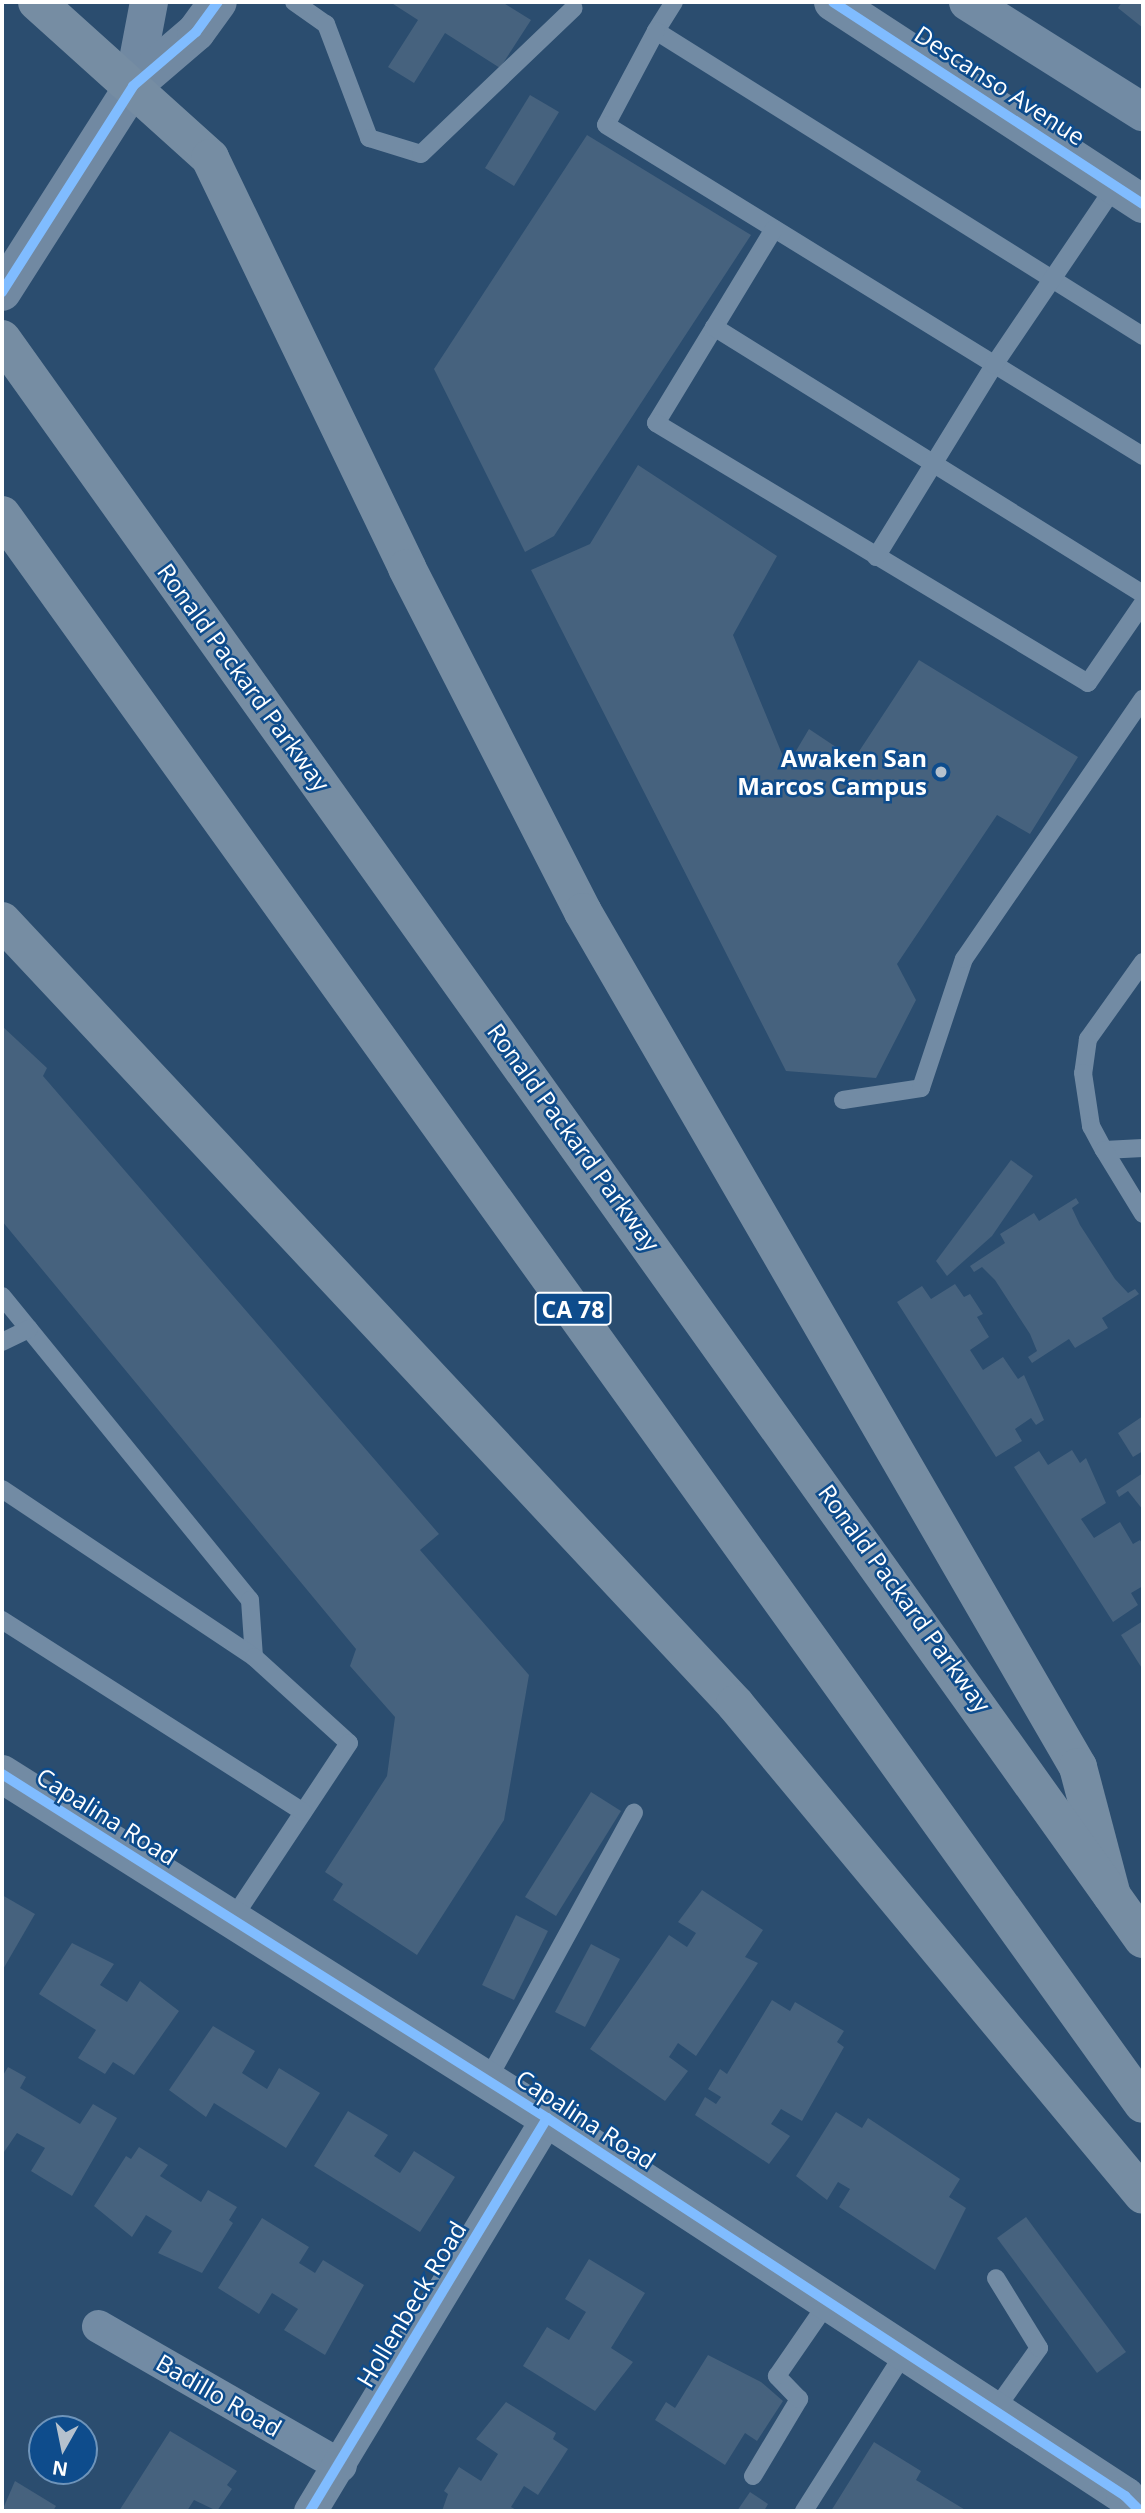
<!DOCTYPE html>
<style>
body{margin:0}
#map{position:relative;width:1145px;height:2513px;overflow:hidden;background:#2b4d6f;font-family:"Open Sans",sans-serif}
div>[style]{position:absolute}
.building>*{inset:0;background:#46627e}
.service>*{height:18px;margin:-9px;padding:0 9px;transform-origin:9px;border-radius:9px;background:#728ba4}
.minor>*{height:33px;margin:-16.5px;padding:0 16.5px;transform-origin:16.5px;border-radius:16.5px;background:#728ba4}
.tertiary>*{height:38px;margin:-19px;padding:0 19px;transform-origin:19px;border-radius:19px;background:#728ba4}
.primary>*{height:38px;margin:-19px;padding:0 19px;transform-origin:19px;border-radius:19px;background:#7189a2}
.motorway>*{height:38px;margin:-19px;padding:0 19px;transform-origin:19px;border-radius:19px;background:#768da3}
.cycleway>*{height:10px;margin:-5px;padding:0 5px;transform-origin:5px;border-radius:5px;background:#80bcff}
.dots>*{width:19px;height:19px;translate:-50% -50%;box-sizing:border-box;border:4px solid #0e4c8c;border-radius:50%}
span{translate:-50% -50%;white-space:nowrap;text-align:center;line-height:1.15;-webkit-text-stroke:5px #0e4c8c;paint-order:stroke}
.shield-label span{padding:2px 5px;background:#0e4c8c;border:2px solid;border-radius:5px;-webkit-text-stroke-width:0}
.shield-label{font-size:23px;color:#fff;font-weight:700}
.street-label{font-size:24px;color:#fff}
.poi-label{font-size:24px;color:#fff;font-weight:700}
.right{translate:-100% -50%;text-align:right}
.frame{position:absolute;inset:0;border:4px solid #fff;pointer-events:none}
.north{position:absolute;left:28px;top:2415px;width:70px;height:70px;box-sizing:border-box;background:#0e4c8c;border:2px solid #6e94ba;border-radius:50%;rotate:189deg;font-size:19px;font-weight:700;line-height:28px;text-align:center;color:#fff}
.north::after{content:'';display:block;margin:auto;width:24px;height:32px;background:#b5c1cd;clip-path:polygon(50% 0,100% 100%,50% 72%,0 100%)}
</style>
<div id="map">
<div class="building">
<div style="clip-path:polygon(390px 2px,502px 2px,531px 20px,500px 68px,445px 33px,414px 83px,388px 67px,418px 20px)"></div>
<div style="clip-path:polygon(1122px 2px,1143px 2px,1143px 28px,1118px 8px)"></div>
<div style="clip-path:polygon(530px 95px,559px 112px,514px 186px,485px 168px)"></div>
<div style="clip-path:polygon(587px 135px,751px 235px,554px 536px,525px 552px,434px 369px)"></div>
<div style="clip-path:polygon(638px 465px,777px 556px,733px 635px,787px 766px,809px 729px,854px 759px,919px 660px,1078px 757px,1030px 834px,997px 815px,897px 964px,916px 1000px,876px 1078px,786px 1071px,531px 570px,590px 544px)"></div>
<div style="clip-path:polygon(2px 1026px,47px 1068px,43px 1076px,439px 1534px,420px 1550px,529px 1675px,504px 1820px,417px 1955px,333px 1900px,343px 1884px,325px 1872px,387px 1776px,395px 1717px,350px 1666px,356px 1649px,2px 1221px)"></div>
<div style="clip-path:polygon(1011px 1160px,1033px 1176px,992px 1236px,947px 1276px,936px 1261px)"></div>
<div style="clip-path:polygon(1076px 1198px,1079px 1203px,1072px 1208px,1080px 1225px,1115px 1279px,1128px 1293px,1135px 1289px,1139px 1294px,1102px 1318px,1108px 1328px,1075px 1348px,1069px 1339px,1032px 1363px,1028px 1357px,1037px 1351px,1030px 1334px,995px 1280px,982px 1267px,974px 1272px,970px 1266px,1005px 1243px,1000px 1234px,1034px 1213px,1039px 1221px)"></div>
<div style="clip-path:polygon(955px 1284px,964px 1297px,970px 1294px,983px 1314px,977px 1317px,989px 1337px,970px 1350px,983px 1370px,1003px 1357px,1018px 1379px,1024px 1375px,1044px 1420px,1036px 1425px,1031px 1418px,1015px 1429px,1022px 1441px,996px 1457px,897px 1302px,922px 1286px,931px 1299px)"></div>
<div style="clip-path:polygon(1143px 1416px,1143px 1451px,1133px 1457px,1118px 1433px)"></div>
<div style="clip-path:polygon(1072px 1450px,1080px 1463px,1086px 1458px,1106px 1503px,1081px 1519px,1094px 1538px,1120px 1522px,1133px 1544px,1140px 1540px,1143px 1545px,1143px 1586px,1131px 1593px,1138px 1605px,1113px 1622px,1014px 1467px,1039px 1451px,1048px 1465px)"></div>
<div style="clip-path:polygon(1143px 1473px,1143px 1510px,1128px 1491px,1119px 1497px,1116px 1491px)"></div>
<div style="clip-path:polygon(1143px 1621px,1143px 1670px,1121px 1635px)"></div>
<div style="clip-path:polygon(591px 1792px,621px 1811px,556px 1916px,525px 1897px)"></div>
<div style="clip-path:polygon(702px 1890px,763px 1930px,745px 1957px,758px 1963px,696px 2056px,678px 2043px,669px 2057px,688px 2071px,665px 2101px,590px 2049px,669px 1935px,687px 1947px,696px 1933px,678px 1922px)"></div>
<div style="clip-path:polygon(2px 1895px,35px 1914px,2px 1971px)"></div>
<div style="clip-path:polygon(516px 1915px,548px 1931px,514px 2000px,482px 1985px)"></div>
<div style="clip-path:polygon(72px 1943px,114px 1964px,100px 1985px,127px 2002px,140px 1981px,179px 2011px,134px 2075px,113px 2062px,105px 2074px,78px 2058px,96px 2030px,39px 1994px)"></div>
<div style="clip-path:polygon(591px 1944px,620px 1959px,585px 2027px,555px 2012px)"></div>
<div style="clip-path:polygon(772px 2000px,790px 2011px,795px 2002px,844px 2031px,837px 2042px,844px 2047px,802px 2121px,781px 2109px,771px 2124px,790px 2136px,769px 2164px,695px 2115px,705px 2097px,716px 2104px,721px 2097px,708px 2089px,720px 2069px,727px 2074px)"></div>
<div style="clip-path:polygon(213px 2026px,255px 2051px,242px 2073px,267px 2089px,279px 2068px,320px 2093px,286px 2148px,214px 2103px,206px 2117px,169px 2090px)"></div>
<div style="clip-path:polygon(8px 2067px,26px 2077px,20px 2088px,80px 2124px,93px 2104px,117px 2118px,72px 2196px,31px 2171px,45px 2148px,17px 2133px,2px 2155px,2px 2077px)"></div>
<div style="clip-path:polygon(348px 2111px,388px 2135px,374px 2156px,400px 2173px,414px 2151px,455px 2177px,420px 2232px,314px 2166px)"></div>
<div style="clip-path:polygon(836px 2112px,862px 2128px,868px 2118px,960px 2179px,949px 2197px,966px 2208px,935px 2270px,839px 2207px,850px 2189px,838px 2182px,827px 2200px,796px 2176px)"></div>
<div style="clip-path:polygon(139px 2147px,168px 2165px,160px 2176px,201px 2202px,208px 2190px,237px 2207px,229px 2220px,233px 2223px,202px 2273px,158px 2253px,172px 2231px,146px 2215px,132px 2237px,94px 2206px,126px 2156px,131px 2159px)"></div>
<div style="clip-path:polygon(1026px 2217px,1126px 2352px,1097px 2373px,997px 2238px)"></div>
<div style="clip-path:polygon(262px 2218px,309px 2247px,299px 2263px,315px 2273px,323px 2260px,364px 2285px,325px 2355px,284px 2330px,298px 2309px,272px 2293px,259px 2314px,218px 2288px)"></div>
<div style="clip-path:polygon(589px 2259px,645px 2293px,611px 2348px,633px 2362px,595px 2411px,523px 2366px,547px 2327px,569px 2340px,586px 2312px,565px 2299px)"></div>
<div style="clip-path:polygon(708px 2355px,761px 2382px,783px 2401px,757px 2441px,745px 2433px,725px 2465px,655px 2420px,666px 2402px,675px 2408px)"></div>
<div style="clip-path:polygon(506px 2402px,556px 2433px,553px 2439px,568px 2449px,538px 2495px,524px 2486px,511px 2507px,518px 2511px,442px 2511px,448px 2494px,444px 2491px,459px 2467px,481px 2481px,498px 2454px,476px 2439px)"></div>
<div style="clip-path:polygon(170px 2431px,237px 2471px,227px 2485px,232px 2489px,217px 2511px,194px 2500px,187px 2511px,119px 2511px)"></div>
<div style="clip-path:polygon(874px 2442px,921px 2471px,916px 2480px,967px 2511px,831px 2511px)"></div>
<div style="clip-path:polygon(15px 2481px,56px 2506px,53px 2511px,2px 2511px)"></div>
<div style="clip-path:polygon(750px 2492px,768px 2504px,764px 2511px,737px 2511px)"></div>
</div>
<div class="service">
<div style="left:294px;top:2px;width:39px;rotate:35deg"></div>
<div style="left:326px;top:24px;width:122px;rotate:69.3deg"></div>
<div style="left:369px;top:138px;width:54px;rotate:17.1deg"></div>
<div style="left:421px;top:154px;width:211px;rotate:-43.7deg"></div>
<div style="left:674px;top:2px;width:34px;rotate:122deg"></div>
<div style="left:656px;top:31px;width:575px;rotate:32.06deg"></div>
<div style="left:656px;top:31px;width:106px;rotate:118deg"></div>
<div style="left:606px;top:125px;width:631px;rotate:31.65deg"></div>
<div style="left:774px;top:229px;width:227px;rotate:121.3deg"></div>
<div style="left:656px;top:423px;width:504px;rotate:31.04deg"></div>
<div style="left:1088px;top:683px;width:97px;rotate:-55.5deg"></div>
<div style="left:714px;top:327px;width:505px;rotate:31.9deg"></div>
<div style="left:876px;top:557px;width:225px;rotate:-58.4deg"></div>
<div style="left:994px;top:365px;width:217px;rotate:-55.9deg"></div>
<div style="left:1143px;top:962px;width:95px;rotate:125.5deg"></div>
<div style="left:1088px;top:1039px;width:34px;rotate:98deg"></div>
<div style="left:1083px;top:1073px;width:54px;rotate:81.4deg"></div>
<div style="left:1091px;top:1126px;width:27px;rotate:62deg"></div>
<div style="left:1104px;top:1150px;width:39px;rotate:-3deg"></div>
<div style="left:843px;top:1100px;width:79px;rotate:-8.7deg"></div>
<div style="left:921px;top:1088px;width:136px;rotate:-71.6deg"></div>
<div style="left:964px;top:959px;width:316px;rotate:-55.5deg"></div>
<div style="left:1104px;top:1150px;width:75px;rotate:58.6deg"></div>
<div style="left:2px;top:1296px;width:392px;rotate:50.8deg"></div>
<div style="left:250px;top:1600px;width:57px;rotate:86deg"></div>
<div style="left:2px;top:1342px;width:30px;rotate:-26deg"></div>
<div style="left:2px;top:1489px;width:303px;rotate:33.7deg"></div>
<div style="left:254px;top:1657px;width:128px;rotate:42.2deg"></div>
<div style="left:349px;top:1743px;width:212px;rotate:123.5deg"></div>
<div style="left:2px;top:1620px;width:357px;rotate:32.5deg"></div>
<div style="left:487px;top:2081px;width:306px;rotate:-61.3deg"></div>
<div style="left:995px;top:2410px;width:76px;rotate:-54.6deg"></div>
<div style="left:1039px;top:2348px;width:82px;rotate:-121.6deg"></div>
<div style="left:753px;top:2476px;width:90px;rotate:-59.1deg"></div>
<div style="left:799px;top:2399px;width:32px;rotate:-134deg"></div>
<div style="left:777px;top:2376px;width:90px;rotate:-55.4deg"></div>
<div style="left:804px;top:2511px;width:188px;rotate:-57.6deg"></div>
</div>
<div class="minor">
<div style="left:98px;top:2326px;width:279px;rotate:29.9deg"></div>
<div style="left:310px;top:2511px;width:459px;rotate:-58.9deg"></div>
</div>
<div class="tertiary">
<div style="left:833px;top:2px;width:370px;rotate:33.1deg"></div>
<div style="left:968px;top:2px;width:207px;rotate:32.2deg"></div>
<div style="left:2px;top:1774px;width:644px;rotate:32.26deg"></div>
<div style="left:547px;top:2118px;width:691px;rotate:33.18deg"></div>
<div style="left:1125px;top:2496px;width:21px;rotate:45deg"></div>
</div>
<div class="primary">
<div style="left:133px;top:86px;width:86px;rotate:-79.2deg"></div>
<div style="left:2px;top:292px;width:244px;rotate:-57.5deg"></div>
<div style="left:133px;top:86px;width:83px;rotate:-40.6deg"></div>
<div style="left:196px;top:32px;width:37px;rotate:-54deg"></div>
</div>
<div class="motorway">
<div style="left:37px;top:2px;width:233px;rotate:42deg"></div>
<div style="left:210px;top:158px;width:455px;rotate:64.3deg"></div>
<div style="left:407px;top:568px;width:386px;rotate:62.9deg"></div>
<div style="left:583px;top:912px;width:988px;rotate:59.93deg"></div>
<div style="left:1078px;top:1767px;width:133px;rotate:75.2deg"></div>
<div style="left:2px;top:339px;width:1965px;rotate:54.51deg"></div>
<div style="left:2px;top:515px;width:1956px;rotate:54.32deg"></div>
<div style="left:2px;top:921px;width:1073px;rotate:46.89deg"></div>
<div style="left:735px;top:1704px;width:638px;rotate:50.27deg"></div>
</div>
<div class="cycleway">
<div style="left:833px;top:2px;width:370px;rotate:33.1deg"></div>
<div style="left:2px;top:292px;width:244px;rotate:-57.5deg"></div>
<div style="left:133px;top:86px;width:83px;rotate:-40.6deg"></div>
<div style="left:196px;top:32px;width:37px;rotate:-54deg"></div>
<div style="left:2px;top:1774px;width:644px;rotate:32.26deg"></div>
<div style="left:547px;top:2118px;width:691px;rotate:33.18deg"></div>
<div style="left:1125px;top:2496px;width:21px;rotate:45deg"></div>
<div style="left:310px;top:2511px;width:459px;rotate:-58.9deg"></div>
</div>
<div class="dots">
<div style="left:941px;top:772px;background:#b5c1cd"></div>
</div>
<div class="shield-label">
<span style="left:573px;top:1309px">CA 78</span>
</div>
<div class="street-label">
<span style="left:1000px;top:85px;rotate:33deg">Descanso Avenue</span>
<span style="left:244px;top:677px;rotate:54deg">Ronald Packard Parkway</span>
<span style="left:574px;top:1137px;rotate:54deg">Ronald Packard Parkway</span>
<span style="left:905px;top:1598px;rotate:54deg">Ronald Packard Parkway</span>
<span style="left:107px;top:1816px;rotate:32deg">Capalina Road</span>
<span style="left:586px;top:2119px;rotate:33deg">Capalina Road</span>
<span style="left:411px;top:2304px;rotate:-59deg">Hollenbeck Road</span>
<span style="left:219px;top:2395px;rotate:30deg">Badillo Road</span>
</div>
<div class="poi-label">
<span class="right" style="left:927px;top:772px">Awaken San<br>Marcos Campus</span>
</div>
<div class="frame"></div>
<div class="north">N</div>
</div>
